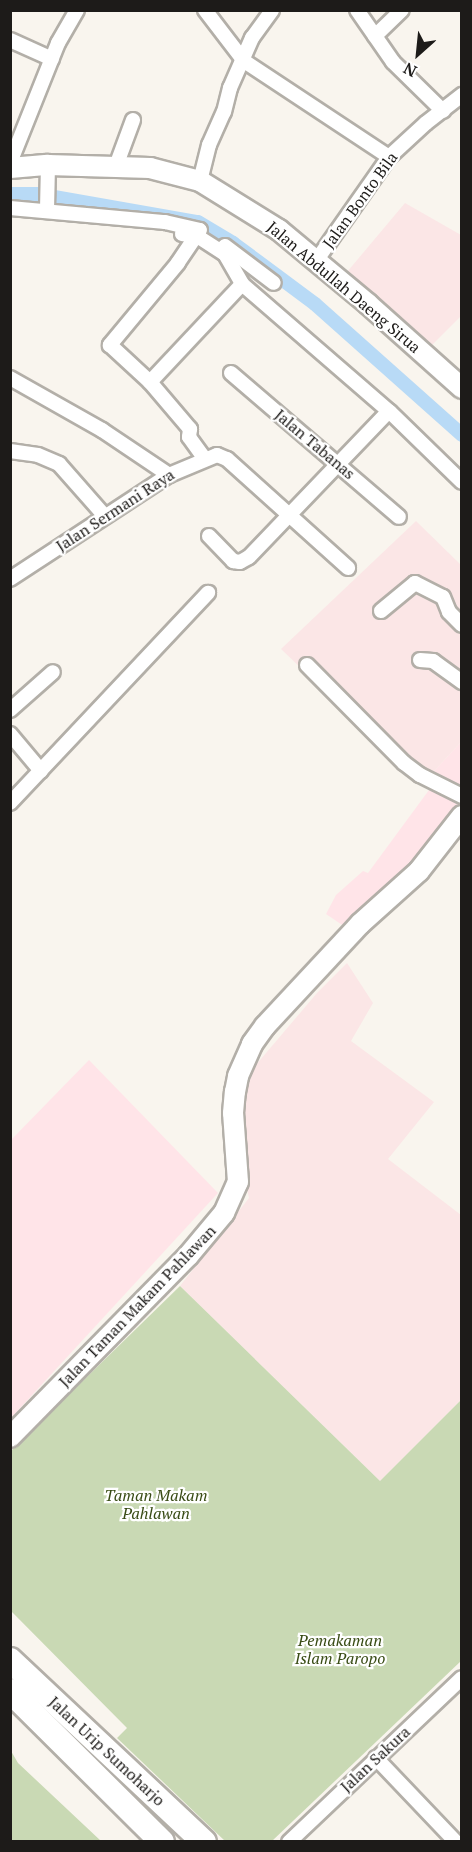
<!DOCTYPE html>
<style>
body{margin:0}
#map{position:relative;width:472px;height:1852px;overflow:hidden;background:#f9f5ee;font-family:"PT Serif",serif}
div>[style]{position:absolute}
.commercial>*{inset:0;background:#ffe4e8}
.education>*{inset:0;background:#fbe6e6}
.green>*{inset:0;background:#c9d9b4}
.canal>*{height:14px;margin:-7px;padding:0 7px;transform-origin:7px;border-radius:7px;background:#b8daf6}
.roads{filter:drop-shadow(2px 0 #b3afa8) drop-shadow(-2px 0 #b3afa8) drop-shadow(0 2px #b3afa8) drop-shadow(0 -2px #b3afa8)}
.minor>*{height:14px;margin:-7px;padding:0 7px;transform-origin:7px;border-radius:7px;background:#fff}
.secondary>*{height:20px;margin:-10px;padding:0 10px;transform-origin:10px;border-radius:10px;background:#fff}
.trunk>*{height:24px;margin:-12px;padding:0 12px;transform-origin:12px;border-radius:12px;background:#fff}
span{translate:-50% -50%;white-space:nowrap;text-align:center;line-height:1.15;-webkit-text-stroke:4.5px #fff;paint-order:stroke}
.street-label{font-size:16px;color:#1d1b19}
.park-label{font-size:16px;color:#384b14;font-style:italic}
.frame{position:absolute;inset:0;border:12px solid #1d1b19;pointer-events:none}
.north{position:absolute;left:388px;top:24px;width:60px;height:60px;-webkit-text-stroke:4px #fff;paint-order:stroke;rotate:207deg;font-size:16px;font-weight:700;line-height:24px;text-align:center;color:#1d1b19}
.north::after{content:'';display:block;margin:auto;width:21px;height:27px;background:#1d1b19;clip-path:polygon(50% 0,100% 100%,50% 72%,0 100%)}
</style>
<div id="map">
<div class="commercial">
<div style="clip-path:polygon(461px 742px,461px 805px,411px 873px,354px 933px,326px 914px,336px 895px,363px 871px,368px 873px,429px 790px,422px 784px)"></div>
<div style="clip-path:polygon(89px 1060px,218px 1193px,11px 1418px,11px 1140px)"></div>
</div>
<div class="education">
<div style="clip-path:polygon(405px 203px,461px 235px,461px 316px,426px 351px,342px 278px)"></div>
<div style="clip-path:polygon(416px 521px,461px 565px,461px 742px,422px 784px,281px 649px)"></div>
<div style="clip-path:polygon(347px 963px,373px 1003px,351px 1041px,434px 1102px,388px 1159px,461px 1215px,461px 1400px,380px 1481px,180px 1286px,249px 1198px,241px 1163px,241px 1102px,255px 1066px,317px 993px)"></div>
</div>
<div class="green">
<div style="clip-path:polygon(180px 1286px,380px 1481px,461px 1400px,461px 1661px,272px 1841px,225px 1841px,117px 1738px,127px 1728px,11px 1611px,11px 1451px)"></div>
<div style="clip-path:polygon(11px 1751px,18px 1763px,101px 1841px,11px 1841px)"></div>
</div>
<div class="canal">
<div style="left:10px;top:194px;width:27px"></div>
<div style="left:37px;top:194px;width:163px;rotate:9.9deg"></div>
<div style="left:198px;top:222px;width:41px;rotate:31deg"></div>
<div style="left:233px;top:243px;width:102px;rotate:36.6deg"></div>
<div style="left:315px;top:304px;width:197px;rotate:41.7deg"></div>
</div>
<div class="roads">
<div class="minor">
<div style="left:205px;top:10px;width:64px;rotate:52.6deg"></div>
<div style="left:244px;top:61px;width:174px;rotate:33.5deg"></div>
<div style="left:357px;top:10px;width:63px;rotate:55.3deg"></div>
<div style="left:393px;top:62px;width:70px;rotate:44.4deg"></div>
<div style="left:375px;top:36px;width:37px;rotate:-44deg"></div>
<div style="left:10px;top:40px;width:46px;rotate:24.3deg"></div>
<div style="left:10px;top:163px;width:129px;rotate:-68.2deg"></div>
<div style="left:58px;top:43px;width:38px;rotate:-60deg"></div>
<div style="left:116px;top:166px;width:49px;rotate:-69.7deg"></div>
<div style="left:200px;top:181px;width:37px;rotate:-76deg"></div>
<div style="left:209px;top:145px;width:36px;rotate:-66deg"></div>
<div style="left:224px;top:112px;width:25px;rotate:-76deg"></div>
<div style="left:230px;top:88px;width:55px;rotate:-66.3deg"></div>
<div style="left:252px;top:38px;width:34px;rotate:-54deg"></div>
<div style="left:10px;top:208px;width:156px;rotate:5.2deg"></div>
<div style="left:165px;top:222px;width:35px;rotate:13deg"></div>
<div style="left:47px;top:209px;width:44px;rotate:-88.7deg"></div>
<div style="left:200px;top:230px;width:40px;rotate:124deg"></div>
<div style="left:178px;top:263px;width:107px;rotate:129.7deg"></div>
<div style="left:110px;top:345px;width:54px;rotate:42.8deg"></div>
<div style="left:150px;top:382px;width:62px;rotate:49.6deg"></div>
<div style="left:190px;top:429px;width:8px;rotate:97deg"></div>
<div style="left:189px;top:437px;width:26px;rotate:54deg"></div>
<div style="left:182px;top:234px;width:15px;rotate:8deg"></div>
<div style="left:197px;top:236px;width:33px;rotate:33deg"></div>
<div style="left:225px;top:254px;width:34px;rotate:60deg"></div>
<div style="left:242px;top:284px;width:196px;rotate:40.9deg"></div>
<div style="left:390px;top:412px;width:100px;rotate:44.2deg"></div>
<div style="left:225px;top:246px;width:61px;rotate:37.1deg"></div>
<div style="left:316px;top:261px;width:127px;rotate:-54.9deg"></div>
<div style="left:389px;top:157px;width:50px;rotate:-42.6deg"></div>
<div style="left:426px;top:123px;width:46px;rotate:-37.9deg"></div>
<div style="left:231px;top:373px;width:221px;rotate:40.6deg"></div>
<div style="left:10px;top:378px;width:106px;rotate:29.5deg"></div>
<div style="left:102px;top:430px;width:81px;rotate:33.9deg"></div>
<div style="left:150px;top:382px;width:134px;rotate:-46.8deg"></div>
<div style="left:10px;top:451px;width:28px;rotate:8deg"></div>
<div style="left:38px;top:455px;width:23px;rotate:23deg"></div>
<div style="left:59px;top:464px;width:68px;rotate:48.6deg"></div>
<div style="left:209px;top:536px;width:35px;rotate:46deg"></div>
<div style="left:233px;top:561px;width:7px;rotate:8deg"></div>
<div style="left:240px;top:562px;width:10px;rotate:-29deg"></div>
<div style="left:249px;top:557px;width:202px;rotate:-46.2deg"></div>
<div style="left:10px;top:579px;width:190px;rotate:-33.2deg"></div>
<div style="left:169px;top:475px;width:52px;rotate:-22.6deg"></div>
<div style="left:217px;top:455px;width:11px;rotate:22deg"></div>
<div style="left:227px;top:459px;width:163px;rotate:42deg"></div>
<div style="left:381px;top:611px;width:44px;rotate:-39.5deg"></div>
<div style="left:415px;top:583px;width:31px;rotate:27deg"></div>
<div style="left:443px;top:597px;width:16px;rotate:68deg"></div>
<div style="left:449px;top:612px;width:18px;rotate:45deg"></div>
<div style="left:420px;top:660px;width:13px;rotate:4deg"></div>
<div style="left:433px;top:661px;width:36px;rotate:36deg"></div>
<div style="left:307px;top:665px;width:138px;rotate:45.3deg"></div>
<div style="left:404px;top:763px;width:20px;rotate:37deg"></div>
<div style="left:420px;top:775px;width:47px;rotate:26.6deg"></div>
<div style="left:10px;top:710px;width:57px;rotate:-41.5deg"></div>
<div style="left:10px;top:734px;width:48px;rotate:50deg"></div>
<div style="left:10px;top:803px;width:289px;rotate:-46.7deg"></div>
<div style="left:376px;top:1758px;width:116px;rotate:46.4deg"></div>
<div style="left:289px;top:1842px;width:238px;rotate:-43.5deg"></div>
</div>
<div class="secondary">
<div style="left:10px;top:168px;width:38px;rotate:-5deg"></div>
<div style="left:48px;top:165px;width:102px;rotate:1.7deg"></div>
<div style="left:150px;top:168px;width:52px;rotate:14.6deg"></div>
<div style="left:200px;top:181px;width:93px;rotate:31.8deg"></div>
<div style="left:279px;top:230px;width:116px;rotate:39.7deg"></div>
<div style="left:368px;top:304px;width:126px;rotate:41.8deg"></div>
<div style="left:10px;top:1437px;width:254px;rotate:-45.5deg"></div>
<div style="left:188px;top:1256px;width:56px;rotate:-50.1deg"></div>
<div style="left:224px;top:1213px;width:34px;rotate:-66deg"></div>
<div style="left:238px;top:1182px;width:69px;rotate:-94.1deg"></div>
<div style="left:233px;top:1113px;width:21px;rotate:-85deg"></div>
<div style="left:235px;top:1092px;width:16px;rotate:-79deg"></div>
<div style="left:238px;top:1076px;width:35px;rotate:-66deg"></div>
<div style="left:252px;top:1044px;width:22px;rotate:-54deg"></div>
<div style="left:265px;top:1026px;width:139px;rotate:-47deg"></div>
<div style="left:360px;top:924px;width:79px;rotate:-41.9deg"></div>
<div style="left:419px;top:871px;width:70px;rotate:-52deg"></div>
</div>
<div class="trunk">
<div style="left:10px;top:1660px;width:266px;rotate:43.2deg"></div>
<div style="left:10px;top:1691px;width:214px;rotate:44.8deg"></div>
</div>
</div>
<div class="street-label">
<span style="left:360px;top:200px;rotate:-54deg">Jalan Bonto Bila</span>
<span style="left:344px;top:287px;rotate:40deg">Jalan Abdullah Daeng Sirua</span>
<span style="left:315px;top:444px;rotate:40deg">Jalan Tabanas</span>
<span style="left:115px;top:510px;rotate:-33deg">Jalan Sermani Raya</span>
<span style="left:137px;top:1306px;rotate:-46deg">Jalan Taman Makam Pahlawan</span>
<span style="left:107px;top:1751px;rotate:43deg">Jalan Urip Sumoharjo</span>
<span style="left:375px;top:1759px;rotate:-43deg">Jalan Sakura</span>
</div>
<div class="park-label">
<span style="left:156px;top:1504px">Taman Makam<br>Pahlawan</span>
<span style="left:340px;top:1649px">Pemakaman<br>Islam Paropo</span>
</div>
<div class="frame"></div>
<div class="north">N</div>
</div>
